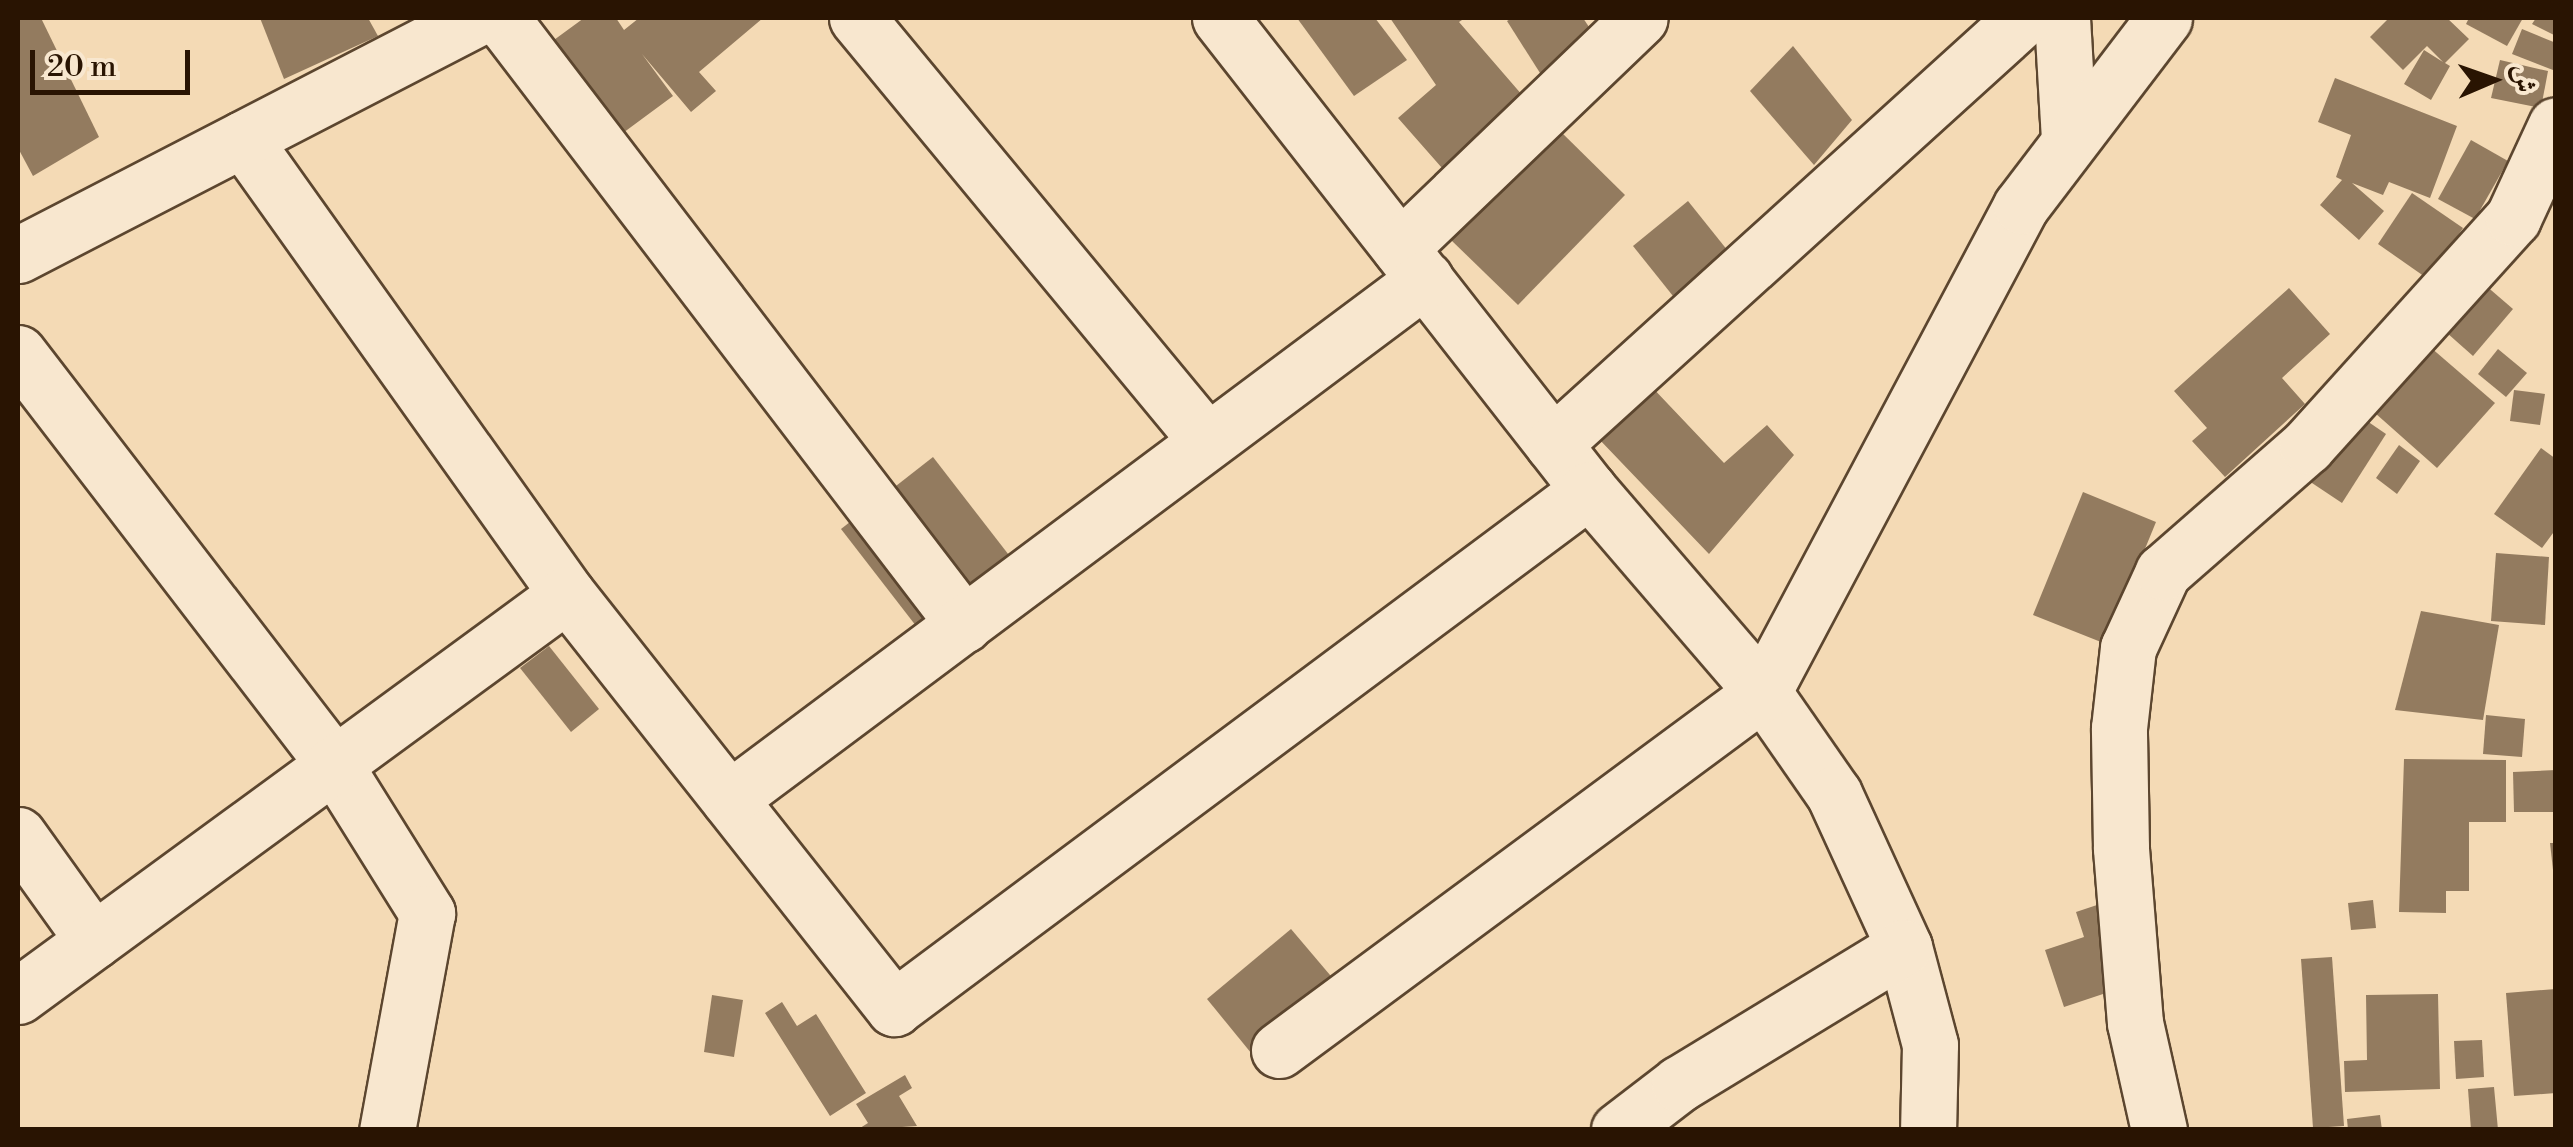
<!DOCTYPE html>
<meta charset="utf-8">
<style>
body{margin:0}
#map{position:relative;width:2573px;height:1147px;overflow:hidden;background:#f4dab5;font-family:"Libre Bodoni",Amiri,serif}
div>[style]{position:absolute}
.building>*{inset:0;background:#937b5f}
.roads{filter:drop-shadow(2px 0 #5c462f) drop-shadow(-2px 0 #5c462f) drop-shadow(0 2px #5c462f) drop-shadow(0 -2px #5c462f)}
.minor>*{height:55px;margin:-27.5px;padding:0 27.5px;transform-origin:27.5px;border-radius:27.5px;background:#f8e7cf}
span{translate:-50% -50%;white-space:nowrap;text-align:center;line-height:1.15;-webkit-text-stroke:10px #f8e7cf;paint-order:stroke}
.frame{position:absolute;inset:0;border:20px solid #291402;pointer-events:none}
.north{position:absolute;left:2443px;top:30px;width:100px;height:100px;-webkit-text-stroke:8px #f8e7cf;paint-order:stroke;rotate:88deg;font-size:28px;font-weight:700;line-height:40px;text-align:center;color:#291402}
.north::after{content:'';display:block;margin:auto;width:35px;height:45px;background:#291402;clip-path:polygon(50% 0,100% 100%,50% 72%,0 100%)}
.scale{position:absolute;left:30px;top:50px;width:160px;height:45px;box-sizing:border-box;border:5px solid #291402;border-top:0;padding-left:12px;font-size:30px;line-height:35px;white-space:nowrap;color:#291402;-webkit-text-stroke:8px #f8e7cf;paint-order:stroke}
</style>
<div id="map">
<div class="building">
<div style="clip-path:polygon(18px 18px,41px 18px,99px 137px,33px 176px,18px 148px)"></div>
<div style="clip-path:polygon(260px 18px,368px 18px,378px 36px,284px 79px)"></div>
<div style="clip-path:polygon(584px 18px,616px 18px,624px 30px,639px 18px,763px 18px,699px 72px,716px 91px,691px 112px,642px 54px,673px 96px,585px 161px,517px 67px)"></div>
<div style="clip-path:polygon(1297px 18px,1375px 18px,1407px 60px,1354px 96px)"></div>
<div style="clip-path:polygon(1390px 18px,1465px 18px,1459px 22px,1523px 96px,1442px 168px,1398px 118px,1436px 85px)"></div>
<div style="clip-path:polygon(1512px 18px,1583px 18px,1603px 48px,1547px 84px,1507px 21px)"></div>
<div style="clip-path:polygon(2389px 18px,2447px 18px,2469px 39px,2445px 63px,2450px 66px,2431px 100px,2404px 84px,2424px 50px,2443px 62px,2427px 46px,2403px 70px,2370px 37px)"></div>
<div style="clip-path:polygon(2469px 18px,2523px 18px,2507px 46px,2466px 24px)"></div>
<div style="clip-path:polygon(2536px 18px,2556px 18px,2556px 36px,2532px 24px)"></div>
<div style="clip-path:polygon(2522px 29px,2556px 43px,2553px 70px,2512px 54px)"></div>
<div style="clip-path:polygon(1793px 46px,1852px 120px,1814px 165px,1750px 91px)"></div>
<div style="clip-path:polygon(2500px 60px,2548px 71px,2541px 108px,2491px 98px)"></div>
<div style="clip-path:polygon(2335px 78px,2457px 126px,2430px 198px,2389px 182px,2383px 195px,2352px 183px,2384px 211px,2359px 240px,2320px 205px,2342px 180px,2336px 177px,2351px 135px,2318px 122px)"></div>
<div style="clip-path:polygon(1557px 128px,1625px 195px,1518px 305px,1450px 239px)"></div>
<div style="clip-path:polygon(2471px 140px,2508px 161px,2475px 219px,2438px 199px)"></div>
<div style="clip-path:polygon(2412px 193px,2463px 228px,2428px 279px,2378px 244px)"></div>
<div style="clip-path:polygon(1688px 201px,1728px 251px,1673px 296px,1633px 246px)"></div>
<div style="clip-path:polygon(2477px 278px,2513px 309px,2473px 356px,2438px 325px)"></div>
<div style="clip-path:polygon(2289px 288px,2330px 334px,2282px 378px,2305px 404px,2225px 477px,2192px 441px,2207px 428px,2174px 391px)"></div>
<div style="clip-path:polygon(2422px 340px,2495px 403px,2437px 468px,2366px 405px)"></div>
<div style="clip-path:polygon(2498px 349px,2527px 373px,2506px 397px,2478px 374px)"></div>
<div style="clip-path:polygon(1649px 384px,1724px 463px,1767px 425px,1794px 455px,1709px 554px,1598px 438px)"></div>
<div style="clip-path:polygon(2514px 390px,2545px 394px,2540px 425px,2510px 421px)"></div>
<div style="clip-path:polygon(2348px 408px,2386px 434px,2342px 503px,2303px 477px)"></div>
<div style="clip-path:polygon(2399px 445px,2420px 461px,2397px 494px,2376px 478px)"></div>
<div style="clip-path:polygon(2541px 448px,2556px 459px,2556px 529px,2542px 548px,2494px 514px)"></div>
<div style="clip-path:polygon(933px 457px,1022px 572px,930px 644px,841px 529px)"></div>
<div style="clip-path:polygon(2083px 492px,2156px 522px,2106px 644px,2033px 615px)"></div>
<div style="clip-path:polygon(2496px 553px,2549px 557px,2545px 625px,2491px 621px)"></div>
<div style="clip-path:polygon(2421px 611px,2499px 625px,2483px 720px,2395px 710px)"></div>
<div style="clip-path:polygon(549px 646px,599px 709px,571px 732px,520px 668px)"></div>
<div style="clip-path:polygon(2486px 715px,2525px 719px,2522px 757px,2483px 754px)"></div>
<div style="clip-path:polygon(2404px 759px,2506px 760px,2506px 822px,2469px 822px,2469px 891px,2446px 891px,2446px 913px,2399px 912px)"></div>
<div style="clip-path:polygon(2556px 770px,2556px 812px,2514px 812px,2513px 772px)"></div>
<div style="clip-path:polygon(2550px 843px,2556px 843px,2556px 870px,2553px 870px)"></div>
<div style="clip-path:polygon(2373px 900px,2376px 928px,2351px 930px,2348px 903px)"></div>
<div style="clip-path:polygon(2100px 904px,2127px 986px,2064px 1007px,2045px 950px,2084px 937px,2076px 912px)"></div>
<div style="clip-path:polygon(1291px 929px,1341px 988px,1256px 1059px,1207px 999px)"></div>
<div style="clip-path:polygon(2332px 957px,2344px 1126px,2313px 1128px,2301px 959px)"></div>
<div style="clip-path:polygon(2556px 989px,2556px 1093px,2514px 1096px,2506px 993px)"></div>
<div style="clip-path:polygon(2438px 994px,2440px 1089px,2345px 1092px,2344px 1061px,2367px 1060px,2366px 995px)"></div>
<div style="clip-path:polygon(712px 995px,743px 1000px,734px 1057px,704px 1052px)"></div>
<div style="clip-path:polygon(782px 1002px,797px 1026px,816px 1014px,866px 1093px,830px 1116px,765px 1013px)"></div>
<div style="clip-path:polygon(2482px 1040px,2484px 1077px,2456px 1079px,2454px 1041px)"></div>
<div style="clip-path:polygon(905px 1075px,912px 1088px,899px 1096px,917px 1126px,857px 1130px,868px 1123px,856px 1104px)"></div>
<div style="clip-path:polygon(2494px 1087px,2498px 1130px,2471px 1130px,2468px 1089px)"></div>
<div style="clip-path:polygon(2380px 1115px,2382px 1130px,2348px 1130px,2347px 1119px)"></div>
</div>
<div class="roads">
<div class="minor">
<div style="left:501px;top:18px;width:763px;rotate:52.62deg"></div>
<div style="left:857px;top:18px;width:549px;rotate:50.39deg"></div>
<div style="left:1220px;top:18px;width:599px;rotate:51.98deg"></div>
<div style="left:1589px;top:490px;width:267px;rotate:49.3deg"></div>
<div style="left:1763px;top:692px;width:124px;rotate:55.2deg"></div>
<div style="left:1834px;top:794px;width:168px;rotate:65.4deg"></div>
<div style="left:1904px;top:947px;width:101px;rotate:75.1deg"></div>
<div style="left:1930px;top:1045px;width:85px;rotate:91.3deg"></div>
<div style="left:2062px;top:18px;width:120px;rotate:86.7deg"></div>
<div style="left:243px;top:139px;width:559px;rotate:54.55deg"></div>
<div style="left:567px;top:594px;width:528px;rotate:51.7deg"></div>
<div style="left:894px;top:1008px;width:867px;rotate:-36.7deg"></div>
<div style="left:1400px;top:248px;width:332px;rotate:-43.8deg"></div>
<div style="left:18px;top:255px;width:517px;rotate:-27.31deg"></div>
<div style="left:18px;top:353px;width:518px;rotate:52.44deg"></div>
<div style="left:334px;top:764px;width:176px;rotate:58deg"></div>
<div style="left:427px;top:913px;width:221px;rotate:100.4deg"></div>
<div style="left:1553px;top:444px;width:634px;rotate:-42.19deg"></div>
<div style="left:729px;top:799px;width:869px;rotate:-36.76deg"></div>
<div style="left:18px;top:835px;width:130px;rotate:54.4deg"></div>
<div style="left:18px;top:996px;width:680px;rotate:-36.21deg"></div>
<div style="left:1279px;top:1050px;width:602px;rotate:-36.49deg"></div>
<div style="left:1763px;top:692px;width:550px;rotate:-62.04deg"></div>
<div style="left:2021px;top:206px;width:236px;rotate:-52.7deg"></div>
<div style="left:1619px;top:1130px;width:76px;rotate:-37.5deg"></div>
<div style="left:1679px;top:1084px;width:263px;rotate:-31.3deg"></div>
<div style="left:2159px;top:1130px;width:110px;rotate:-102.6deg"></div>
<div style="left:2135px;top:1023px;width:176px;rotate:-94.6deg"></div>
<div style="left:2121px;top:848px;width:120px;rotate:-91deg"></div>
<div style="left:2119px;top:728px;width:81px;rotate:-83.6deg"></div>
<div style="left:2128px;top:648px;width:84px;rotate:-65.3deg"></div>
<div style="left:2163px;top:572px;width:191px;rotate:-41.2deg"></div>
<div style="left:2307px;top:446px;width:307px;rotate:-47.9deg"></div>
<div style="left:2513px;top:218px;width:102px;rotate:-65.2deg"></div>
</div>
</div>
<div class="frame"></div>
<div class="north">ش</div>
<div class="scale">20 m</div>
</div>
